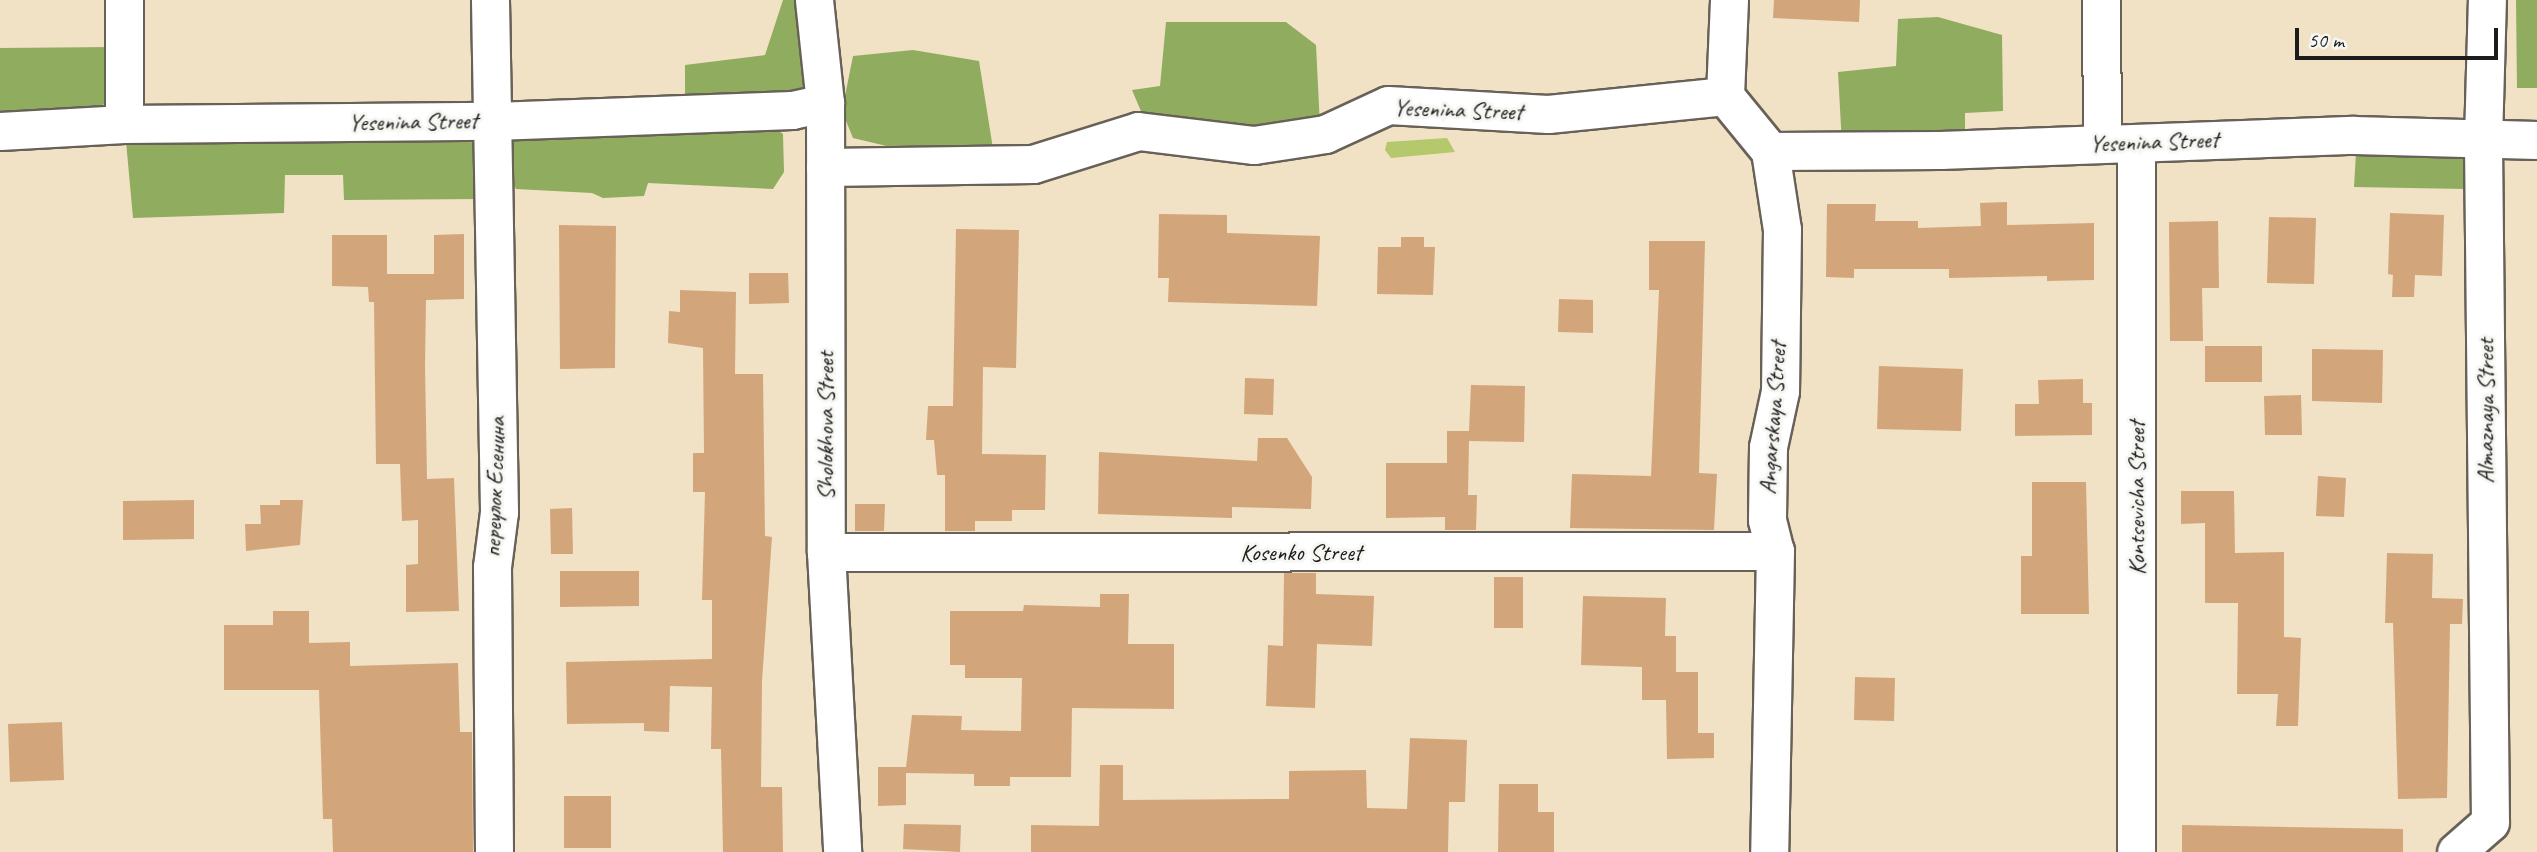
<!DOCTYPE html>
<meta charset="utf-8">
<style>
body{margin:0}
#map{position:relative;width:2537px;height:852px;overflow:hidden;background:#f1e1c5;font-family:Caveat,sans-serif}
div>[style]{position:absolute}
.green>*{inset:0;background:#b5c86b}
.forest>*{inset:0;background:#90ac5f}
.building>*{inset:0;background:#d2a67a}
.roads{filter:drop-shadow(2px 0 #676157) drop-shadow(-2px 0 #676157) drop-shadow(0 2px #676157) drop-shadow(0 -2px #676157)}
.minor>*{height:37px;margin:-18.5px;padding:0 18.5px;transform-origin:18.5px;border-radius:18.5px;background:#fff}
span{translate:-50% -50%;white-space:nowrap;text-align:center;line-height:1.15;-webkit-text-stroke:6px #f6f6f2;paint-order:stroke}
.street-label{font-size:24px;color:#1c1c1c}
.scale{position:absolute;left:2295px;top:28px;width:203px;height:32px;box-sizing:border-box;border:4px solid #1c1c1c;border-top:0;padding-left:9px;font-size:21px;line-height:24px;white-space:nowrap;color:#1c1c1c;-webkit-text-stroke:5px #f6f6f2;paint-order:stroke}
</style>
<div id="map">
<div class="green">
<div style="clip-path:polygon(1447px 138px,1455px 152px,1391px 158px,1385px 150px,1387px 142px)"></div>
</div>
<div class="forest">
<div style="clip-path:polygon(783px 0,818px 0,816px 83px,761px 101px,685px 105px,685px 65px,765px 55px)"></div>
<div style="clip-path:polygon(2516px 0,2537px 0,2537px 88px,2517px 88px)"></div>
<div style="clip-path:polygon(1938px 17px,2002px 35px,2003px 111px,1965px 113px,1965px 143px,1842px 145px,1838px 72px,1896px 66px,1898px 19px)"></div>
<div style="clip-path:polygon(1166px 22px,1286px 22px,1316px 45px,1320px 126px,1247px 140px,1146px 123px,1132px 90px,1160px 86px)"></div>
<div style="clip-path:polygon(113px 47px,113px 96px,96px 111px,0 118px,0 48px)"></div>
<div style="clip-path:polygon(913px 50px,979px 61px,994px 155px,933px 157px,853px 138px,842px 111px,853px 56px)"></div>
<div style="clip-path:polygon(762px 119px,783px 134px,784px 172px,773px 189px,648px 183px,644px 196px,603px 198px,592px 193px,516px 189px,496px 156px,500px 126px)"></div>
<div style="clip-path:polygon(463px 135px,475px 145px,477px 199px,344px 200px,343px 175px,285px 175px,284px 213px,133px 218px,126px 141px)"></div>
<div style="clip-path:polygon(2465px 147px,2465px 189px,2354px 187px,2356px 153px)"></div>
</div>
<div class="building">
<div style="clip-path:polygon(1774px 0,1860px 0,1859px 22px,1773px 18px)"></div>
<div style="clip-path:polygon(2007px 202px,2007px 225px,2094px 223px,2094px 280px,2047px 281px,2047px 276px,1949px 278px,1949px 269px,1854px 269px,1854px 278px,1826px 277px,1827px 204px,1876px 204px,1875px 221px,1918px 221px,1918px 228px,1981px 226px,1980px 203px)"></div>
<div style="clip-path:polygon(2390px 213px,2444px 215px,2442px 276px,2415px 275px,2414px 297px,2392px 297px,2393px 275px,2388px 274px)"></div>
<div style="clip-path:polygon(1159px 214px,1227px 215px,1227px 233px,1320px 236px,1317px 306px,1168px 302px,1169px 278px,1158px 278px)"></div>
<div style="clip-path:polygon(2269px 217px,2316px 218px,2314px 284px,2267px 283px)"></div>
<div style="clip-path:polygon(2218px 221px,2219px 288px,2202px 288px,2203px 341px,2170px 341px,2169px 222px)"></div>
<div style="clip-path:polygon(559px 225px,616px 226px,615px 368px,560px 369px)"></div>
<div style="clip-path:polygon(956px 229px,1019px 230px,1016px 368px,983px 367px,982px 454px,1046px 455px,1045px 510px,1012px 510px,1012px 521px,975px 521px,975px 531px,945px 531px,945px 475px,937px 475px,934px 440px,926px 440px,928px 406px,953px 406px)"></div>
<div style="clip-path:polygon(464px 234px,464px 299px,426px 300px,425px 365px,427px 479px,454px 478px,459px 611px,406px 612px,406px 565px,418px 564px,418px 520px,402px 521px,400px 464px,376px 464px,374px 302px,369px 302px,368px 287px,332px 286px,332px 235px,387px 235px,387px 274px,434px 274px,434px 235px)"></div>
<div style="clip-path:polygon(1401px 237px,1424px 237px,1424px 247px,1435px 247px,1433px 295px,1377px 294px,1378px 247px,1401px 247px)"></div>
<div style="clip-path:polygon(1649px 241px,1705px 241px,1699px 473px,1717px 474px,1714px 530px,1570px 528px,1572px 474px,1651px 476px,1659px 290px,1649px 290px)"></div>
<div style="clip-path:polygon(749px 273px,788px 273px,789px 303px,749px 304px)"></div>
<div style="clip-path:polygon(680px 290px,736px 292px,735px 374px,763px 374px,765px 536px,772px 537px,762px 681px,761px 787px,782px 787px,783px 852px,723px 852px,721px 749px,711px 749px,712px 687px,670px 686px,669px 732px,644px 731px,644px 723px,567px 724px,566px 662px,712px 659px,712px 600px,702px 600px,705px 492px,693px 492px,693px 453px,704px 453px,703px 348px,668px 343px,669px 311px,680px 312px)"></div>
<div style="clip-path:polygon(1559px 299px,1593px 300px,1593px 333px,1558px 332px)"></div>
<div style="clip-path:polygon(2205px 346px,2262px 346px,2262px 382px,2205px 382px)"></div>
<div style="clip-path:polygon(2312px 349px,2383px 350px,2382px 403px,2312px 401px)"></div>
<div style="clip-path:polygon(1879px 366px,1963px 369px,1961px 431px,1877px 429px)"></div>
<div style="clip-path:polygon(1245px 378px,1274px 379px,1273px 415px,1244px 414px)"></div>
<div style="clip-path:polygon(2083px 379px,2083px 403px,2092px 403px,2092px 435px,2015px 436px,2015px 404px,2039px 404px,2038px 380px)"></div>
<div style="clip-path:polygon(1471px 385px,1525px 386px,1524px 442px,1469px 441px,1468px 495px,1477px 495px,1476px 530px,1445px 530px,1445px 517px,1386px 518px,1386px 463px,1447px 463px,1447px 431px,1469px 431px)"></div>
<div style="clip-path:polygon(2301px 395px,2302px 435px,2265px 435px,2264px 396px)"></div>
<div style="clip-path:polygon(1258px 438px,1287px 438px,1312px 477px,1311px 509px,1232px 507px,1232px 518px,1098px 514px,1099px 452px,1257px 461px)"></div>
<div style="clip-path:polygon(2318px 476px,2346px 478px,2344px 517px,2316px 516px)"></div>
<div style="clip-path:polygon(2032px 482px,2086px 482px,2089px 614px,2021px 614px,2021px 556px,2032px 556px)"></div>
<div style="clip-path:polygon(2181px 491px,2234px 491px,2235px 553px,2284px 552px,2284px 637px,2301px 638px,2298px 726px,2276px 726px,2278px 694px,2237px 694px,2238px 603px,2205px 603px,2205px 523px,2181px 524px)"></div>
<div style="clip-path:polygon(194px 500px,194px 539px,123px 540px,123px 501px)"></div>
<div style="clip-path:polygon(280px 500px,303px 500px,300px 545px,246px 551px,245px 524px,261px 524px,260px 505px,280px 505px)"></div>
<div style="clip-path:polygon(855px 504px,885px 504px,884px 531px,855px 531px)"></div>
<div style="clip-path:polygon(572px 508px,573px 554px,551px 554px,550px 509px)"></div>
<div style="clip-path:polygon(2387px 553px,2433px 554px,2432px 598px,2463px 599px,2462px 624px,2450px 624px,2447px 798px,2398px 799px,2393px 623px,2385px 623px)"></div>
<div style="clip-path:polygon(560px 571px,639px 571px,639px 606px,560px 607px)"></div>
<div style="clip-path:polygon(1284px 573px,1316px 573px,1316px 594px,1374px 596px,1372px 646px,1317px 644px,1315px 708px,1266px 706px,1268px 645px,1283px 646px)"></div>
<div style="clip-path:polygon(1494px 577px,1523px 577px,1523px 628px,1494px 628px)"></div>
<div style="clip-path:polygon(1100px 594px,1129px 594px,1128px 644px,1174px 644px,1174px 709px,1072px 708px,1071px 777px,1010px 777px,1010px 786px,974px 786px,974px 774px,906px 773px,906px 805px,878px 806px,878px 767px,906px 767px,912px 715px,962px 716px,961px 730px,1021px 731px,1022px 678px,965px 678px,965px 665px,950px 665px,950px 611px,1023px 611px,1024px 605px,1100px 607px)"></div>
<div style="clip-path:polygon(1583px 596px,1666px 598px,1665px 636px,1676px 636px,1676px 672px,1698px 672px,1698px 733px,1714px 733px,1714px 758px,1667px 759px,1666px 700px,1642px 700px,1642px 667px,1581px 665px)"></div>
<div style="clip-path:polygon(273px 611px,309px 611px,309px 643px,350px 642px,350px 666px,458px 663px,460px 732px,472px 732px,473px 852px,333px 852px,332px 819px,323px 819px,319px 690px,224px 690px,224px 625px,273px 625px)"></div>
<div style="clip-path:polygon(1855px 677px,1895px 678px,1894px 721px,1854px 720px)"></div>
<div style="clip-path:polygon(62px 722px,64px 780px,10px 782px,8px 724px)"></div>
<div style="clip-path:polygon(1410px 738px,1467px 740px,1465px 802px,1449px 802px,1448px 852px,1031px 852px,1031px 825px,1099px 826px,1100px 765px,1123px 765px,1123px 800px,1289px 799px,1289px 771px,1366px 770px,1367px 808px,1407px 809px)"></div>
<div style="clip-path:polygon(1499px 784px,1538px 784px,1538px 812px,1554px 812px,1554px 852px,1498px 852px)"></div>
<div style="clip-path:polygon(564px 796px,611px 796px,611px 848px,564px 848px)"></div>
<div style="clip-path:polygon(904px 824px,961px 825px,960px 852px,903px 849px)"></div>
<div style="clip-path:polygon(2182px 825px,2403px 829px,2403px 852px,2182px 852px)"></div>
</div>
<div class="roads">
<div class="minor">
<div style="left:490px;top:0;width:512px;rotate:88.99deg"></div>
<div style="left:499px;top:512px;width:55px;rotate:97.3deg"></div>
<div style="left:492px;top:567px;width:285px;rotate:89.6deg"></div>
<div style="left:814px;top:0;width:104px;rotate:83.9deg"></div>
<div style="left:825px;top:103px;width:449px;rotate:89.9deg"></div>
<div style="left:826px;top:552px;width:300px;rotate:86.9deg"></div>
<div style="left:1729px;top:0;width:96px;rotate:92.4deg"></div>
<div style="left:1725px;top:96px;width:71px;rotate:50.7deg"></div>
<div style="left:1770px;top:151px;width:79px;rotate:81.3deg"></div>
<div style="left:1782px;top:229px;width:162px;rotate:90.7deg"></div>
<div style="left:1780px;top:391px;width:57px;rotate:102.1deg"></div>
<div style="left:1768px;top:447px;width:73px;rotate:90.8deg"></div>
<div style="left:1767px;top:520px;width:32px;rotate:76deg"></div>
<div style="left:1775px;top:551px;width:301px;rotate:91.1deg"></div>
<div style="left:2101px;top:0;width:144px;rotate:89.6deg"></div>
<div style="left:124px;top:124px;width:124px;rotate:-90deg"></div>
<div style="left:0;top:131px;width:124px;rotate:-3.2deg"></div>
<div style="left:124px;top:124px;width:370px;rotate:-0.5deg"></div>
<div style="left:494px;top:121px;width:298px;rotate:-2.1deg"></div>
<div style="left:792px;top:110px;width:34px;rotate:-12deg"></div>
<div style="left:1770px;top:151px;width:170px;rotate:-0.3deg"></div>
<div style="left:1940px;top:150px;width:414px;rotate:-2.1deg"></div>
<div style="left:2354px;top:135px;width:183px;rotate:1.6deg"></div>
<div style="left:825px;top:167px;width:208px;rotate:-0.8deg"></div>
<div style="left:1033px;top:164px;width:110px;rotate:-17.4deg"></div>
<div style="left:1138px;top:131px;width:117px;rotate:6.9deg"></div>
<div style="left:1254px;top:145px;width:72px;rotate:-8.8deg"></div>
<div style="left:1325px;top:134px;width:69px;rotate:-24.7deg"></div>
<div style="left:1388px;top:105px;width:160px;rotate:3.2deg"></div>
<div style="left:1548px;top:114px;width:178px;rotate:-5.8deg"></div>
<div style="left:826px;top:552px;width:949px;rotate:-0.06deg"></div>
<div style="left:2136px;top:852px;width:708px;rotate:-90deg"></div>
<div style="left:2456px;top:852px;width:45px;rotate:-41.4deg"></div>
<div style="left:2490px;top:822px;width:682px;rotate:-90.59deg"></div>
<div style="left:2483px;top:140px;width:140px;rotate:-88.4deg"></div>
</div>
</div>
<div class="street-label">
<span style="left:1458px;top:110px;rotate:2deg">Yesenina Street</span>
<span style="left:413px;top:122px;rotate:-1deg">Yesenina Street</span>
<span style="left:2154px;top:142px;rotate:-2deg">Yesenina Street</span>
<span style="left:2486px;top:411px;rotate:-90deg">Almaznaya Street</span>
<span style="left:1773px;top:418px;rotate:-86deg">Angarskaya Street</span>
<span style="left:826px;top:426px;rotate:-90deg">Sholokhova Street</span>
<span style="left:495px;top:487px;rotate:-88deg">переулок Есенина</span>
<span style="left:2137px;top:498px;rotate:-90deg">Kontsevicha Street</span>
<span style="left:1301px;top:553px">Kosenko Street</span>
</div>
<div class="scale">50 m</div>
</div>
